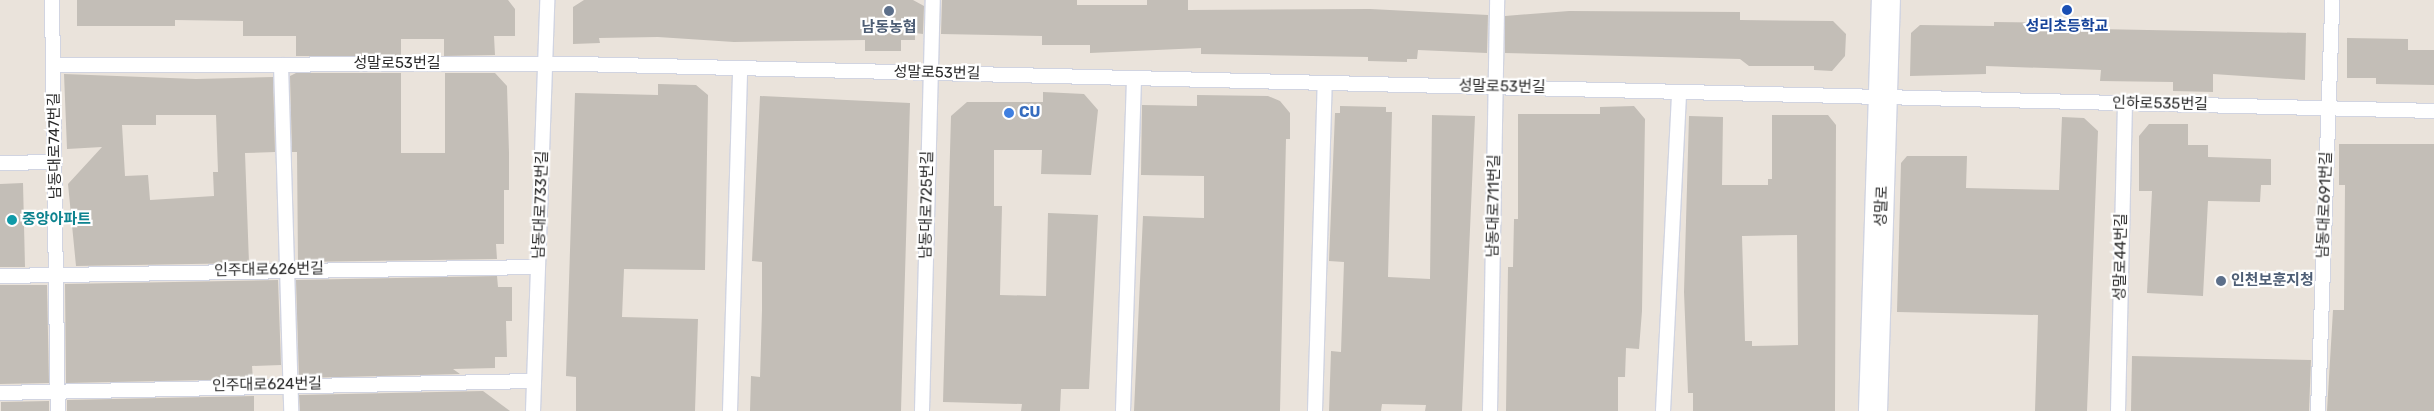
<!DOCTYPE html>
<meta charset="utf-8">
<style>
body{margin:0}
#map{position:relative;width:2434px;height:411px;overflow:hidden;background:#eae3db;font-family:Rubik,"Noto Sans KR",sans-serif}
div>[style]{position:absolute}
.building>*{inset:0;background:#c3beb7}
.roads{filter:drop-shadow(1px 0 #d1d4e1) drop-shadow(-1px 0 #d1d4e1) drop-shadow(0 1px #d1d4e1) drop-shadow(0 -1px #d1d4e1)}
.lane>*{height:14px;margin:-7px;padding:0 7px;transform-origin:7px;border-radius:7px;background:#fff}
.secondary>*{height:28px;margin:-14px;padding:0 14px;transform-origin:14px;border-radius:14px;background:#fff}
.dots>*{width:14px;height:14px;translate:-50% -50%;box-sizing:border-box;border:2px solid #fff;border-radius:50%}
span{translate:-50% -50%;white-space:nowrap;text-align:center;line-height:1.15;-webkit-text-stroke:4.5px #fff;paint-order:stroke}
.transit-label{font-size:15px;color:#164399;font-weight:700}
.service-label{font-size:15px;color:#4e5e75;font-weight:700}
.left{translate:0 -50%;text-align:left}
.street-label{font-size:15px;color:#292929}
.shop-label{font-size:15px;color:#366cbe;font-weight:700}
.culture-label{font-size:15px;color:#0d838f;font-weight:700}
</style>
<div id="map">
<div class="building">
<div style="clip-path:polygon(77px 0,508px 0,515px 9px,515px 36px,494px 36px,495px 55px,444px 56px,444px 39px,401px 39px,401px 56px,296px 56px,296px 36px,243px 36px,243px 21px,175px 20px,175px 26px,77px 26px)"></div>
<div style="clip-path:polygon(584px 0,913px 0,924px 6px,923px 34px,915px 33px,915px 40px,901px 40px,901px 51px,865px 51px,865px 40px,734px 42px,658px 37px,599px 38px,600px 43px,573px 44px,573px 7px)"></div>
<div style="clip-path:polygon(942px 0,1077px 0,1077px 5px,1147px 5px,1147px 0,1188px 0,1188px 10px,1370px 9px,1488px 15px,1487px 53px,1418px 50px,1417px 59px,1407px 59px,1407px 62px,1368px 61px,1368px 57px,1201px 54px,1201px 48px,1090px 53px,1090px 45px,1042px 45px,1042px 36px,941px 34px)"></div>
<div style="clip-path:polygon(1569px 11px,1740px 12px,1740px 20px,1833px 21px,1846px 34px,1845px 56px,1832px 71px,1814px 70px,1814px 66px,1749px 66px,1740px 59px,1505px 53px,1505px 16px)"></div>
<div style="clip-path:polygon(1994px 22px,2098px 23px,2097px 29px,2306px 33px,2305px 80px,2213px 74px,2213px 92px,2173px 91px,2173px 82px,2100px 81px,2101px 70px,1986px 66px,1986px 74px,1910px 76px,1911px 33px,1920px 25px,1994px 26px)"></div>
<div style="clip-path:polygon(2347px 38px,2408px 39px,2408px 50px,2434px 50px,2434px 85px,2376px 84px,2376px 78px,2347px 78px)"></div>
<div style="clip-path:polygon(296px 73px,401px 73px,401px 153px,445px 153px,445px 73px,495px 73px,507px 86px,509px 153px,509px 190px,504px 190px,504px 244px,496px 244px,497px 259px,298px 262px,297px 152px,292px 152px,290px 76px)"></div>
<div style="clip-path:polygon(evenodd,64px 74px,196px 79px,273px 77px,275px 152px,245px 153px,249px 263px,76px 266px,68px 184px,102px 147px,67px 149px,64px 74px,156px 115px,216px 115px,218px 172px,213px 172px,214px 196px,150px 200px,148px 175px,125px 176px,122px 125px,156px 125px,156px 115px)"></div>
<div style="clip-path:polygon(658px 84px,696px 85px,708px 95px,705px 270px,624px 269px,622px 317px,698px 319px,695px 411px,576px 411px,576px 377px,566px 376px,575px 93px,658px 95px)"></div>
<div style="clip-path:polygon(1043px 92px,1084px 94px,1098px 110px,1091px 175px,1041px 174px,1042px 150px,994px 150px,994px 206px,1002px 206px,1000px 295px,1046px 296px,1048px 213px,1098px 215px,1089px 389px,1061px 389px,1060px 411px,1021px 411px,1022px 404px,943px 402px,951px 116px,967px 102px,1043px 102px)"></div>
<div style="clip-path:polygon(1197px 95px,1268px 96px,1280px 101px,1290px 113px,1290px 139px,1286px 139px,1280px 411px,1134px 411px,1143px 216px,1204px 218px,1204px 176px,1141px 175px,1142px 105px,1197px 106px)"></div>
<div style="clip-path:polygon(760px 96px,910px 103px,901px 411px,750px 411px,751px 376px,760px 377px,762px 310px,762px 262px,752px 261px)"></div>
<div style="clip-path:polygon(1340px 106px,1386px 107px,1386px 112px,1392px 112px,1388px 277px,1430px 279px,1432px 115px,1475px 116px,1462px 411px,1425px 411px,1426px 405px,1382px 404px,1381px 411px,1329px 411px,1331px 351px,1341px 352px,1344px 262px,1329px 261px,1335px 113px,1340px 113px)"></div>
<div style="clip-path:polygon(1634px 106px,1645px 119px,1642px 311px,1639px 349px,1626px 348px,1625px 377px,1618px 377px,1618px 411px,1506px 411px,1508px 267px,1513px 267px,1514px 219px,1518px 219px,1518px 114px,1600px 114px,1600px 107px)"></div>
<div style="clip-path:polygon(evenodd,1772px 115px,1828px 115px,1836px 125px,1835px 411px,1693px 411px,1693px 393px,1688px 393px,1684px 292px,1689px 116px,1723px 117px,1722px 185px,1768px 185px,1768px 179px,1772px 179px,1772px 115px,1797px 235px,1798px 345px,1752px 346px,1752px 341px,1745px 341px,1742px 236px,1797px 235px)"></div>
<div style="clip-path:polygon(2062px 117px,2084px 118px,2098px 131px,2087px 411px,2035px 411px,2038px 315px,1897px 312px,1901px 163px,1907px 156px,1967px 156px,1966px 188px,2059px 190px)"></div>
<div style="clip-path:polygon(2149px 124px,2188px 124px,2188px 145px,2208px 145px,2208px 157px,2271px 159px,2271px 185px,2261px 185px,2260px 202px,2208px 201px,2203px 296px,2147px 293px,2152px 191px,2139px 191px,2139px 136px)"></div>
<div style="clip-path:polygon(2339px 144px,2434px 144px,2434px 411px,2327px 411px,2333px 310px,2344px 310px,2345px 185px,2339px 185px)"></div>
<div style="clip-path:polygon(23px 183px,25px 267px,0 267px,0 184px)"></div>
<div style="clip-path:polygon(497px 276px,498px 287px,512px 287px,512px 321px,506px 321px,507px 357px,495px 357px,495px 368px,453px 369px,460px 374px,299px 378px,296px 280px)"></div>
<div style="clip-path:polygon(278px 280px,281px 365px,252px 366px,253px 379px,66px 383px,65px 284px)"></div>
<div style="clip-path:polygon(0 285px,47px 285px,49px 383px,0 384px)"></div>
<div style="clip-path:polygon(2132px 356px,2311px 360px,2309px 411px,2131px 411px)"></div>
<div style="clip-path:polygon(483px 391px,510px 411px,300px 411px,299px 395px)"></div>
<div style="clip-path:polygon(254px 396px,254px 411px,67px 411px,67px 400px)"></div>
<div style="clip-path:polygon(49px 401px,49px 411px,1px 411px,1px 402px)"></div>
</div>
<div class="roads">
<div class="lane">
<div style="left:52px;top:0;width:411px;rotate:89.2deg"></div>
<div style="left:53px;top:65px;width:525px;rotate:-0.11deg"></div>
<div style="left:578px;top:64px;width:1857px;rotate:1.45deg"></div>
<div style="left:281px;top:65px;width:346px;rotate:88.3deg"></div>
<div style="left:0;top:163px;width:55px;rotate:-1deg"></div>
<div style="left:0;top:276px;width:538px;rotate:-0.96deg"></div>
<div style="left:0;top:393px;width:534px;rotate:-1.29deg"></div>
<div style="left:533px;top:411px;width:411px;rotate:-88deg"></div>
<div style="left:730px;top:411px;width:343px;rotate:-88.3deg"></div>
<div style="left:922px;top:411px;width:411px;rotate:-88.5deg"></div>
<div style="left:1123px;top:411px;width:333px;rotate:-88.1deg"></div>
<div style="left:1315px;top:411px;width:328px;rotate:-88.3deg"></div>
<div style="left:1490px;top:411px;width:411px;rotate:-89deg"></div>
<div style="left:1663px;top:411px;width:319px;rotate:-87.1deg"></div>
<div style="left:2118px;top:411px;width:308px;rotate:-88.7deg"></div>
<div style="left:2318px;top:411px;width:411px;rotate:-88deg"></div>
</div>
<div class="secondary">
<div style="left:1873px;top:411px;width:411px;rotate:-88.2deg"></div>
</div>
</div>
<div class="dots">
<div style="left:2067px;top:10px;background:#1a4fb4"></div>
<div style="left:889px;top:11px;background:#5c6f8a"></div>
<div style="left:1009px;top:113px;background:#3f7fe0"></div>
<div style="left:12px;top:220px;background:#0f9aa8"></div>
<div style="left:2221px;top:281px;background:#5c6f8a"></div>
</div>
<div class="transit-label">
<span style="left:2067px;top:27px">성리초등학교</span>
</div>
<div class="service-label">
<span style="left:889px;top:28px">남동농협</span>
<span class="left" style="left:2231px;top:281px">인천보훈지청</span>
</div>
<div class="street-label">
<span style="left:397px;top:64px">성말로53번길</span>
<span style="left:937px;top:73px;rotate:1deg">성말로53번길</span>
<span style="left:1502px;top:87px;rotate:1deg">성말로53번길</span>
<span style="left:2160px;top:104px;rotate:1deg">인하로535번길</span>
<span style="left:55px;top:146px;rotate:-91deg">남동대로747번길</span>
<span style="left:541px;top:205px;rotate:-88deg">남동대로733번길</span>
<span style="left:927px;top:205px;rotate:-89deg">남동대로725번길</span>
<span style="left:2325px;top:205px;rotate:-88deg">남동대로691번길</span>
<span style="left:1494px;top:206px;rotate:-89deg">남동대로711번길</span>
<span style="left:1882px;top:206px;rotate:-88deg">성말로</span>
<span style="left:2121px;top:257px;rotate:-89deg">성말로44번길</span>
<span style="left:269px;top:270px;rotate:-1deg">인주대로626번길</span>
<span style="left:267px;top:385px;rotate:-1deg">인주대로624번길</span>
</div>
<div class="shop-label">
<span class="left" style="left:1019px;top:113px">CU</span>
</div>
<div class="culture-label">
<span class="left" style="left:22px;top:220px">중앙아파트</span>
</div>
</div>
